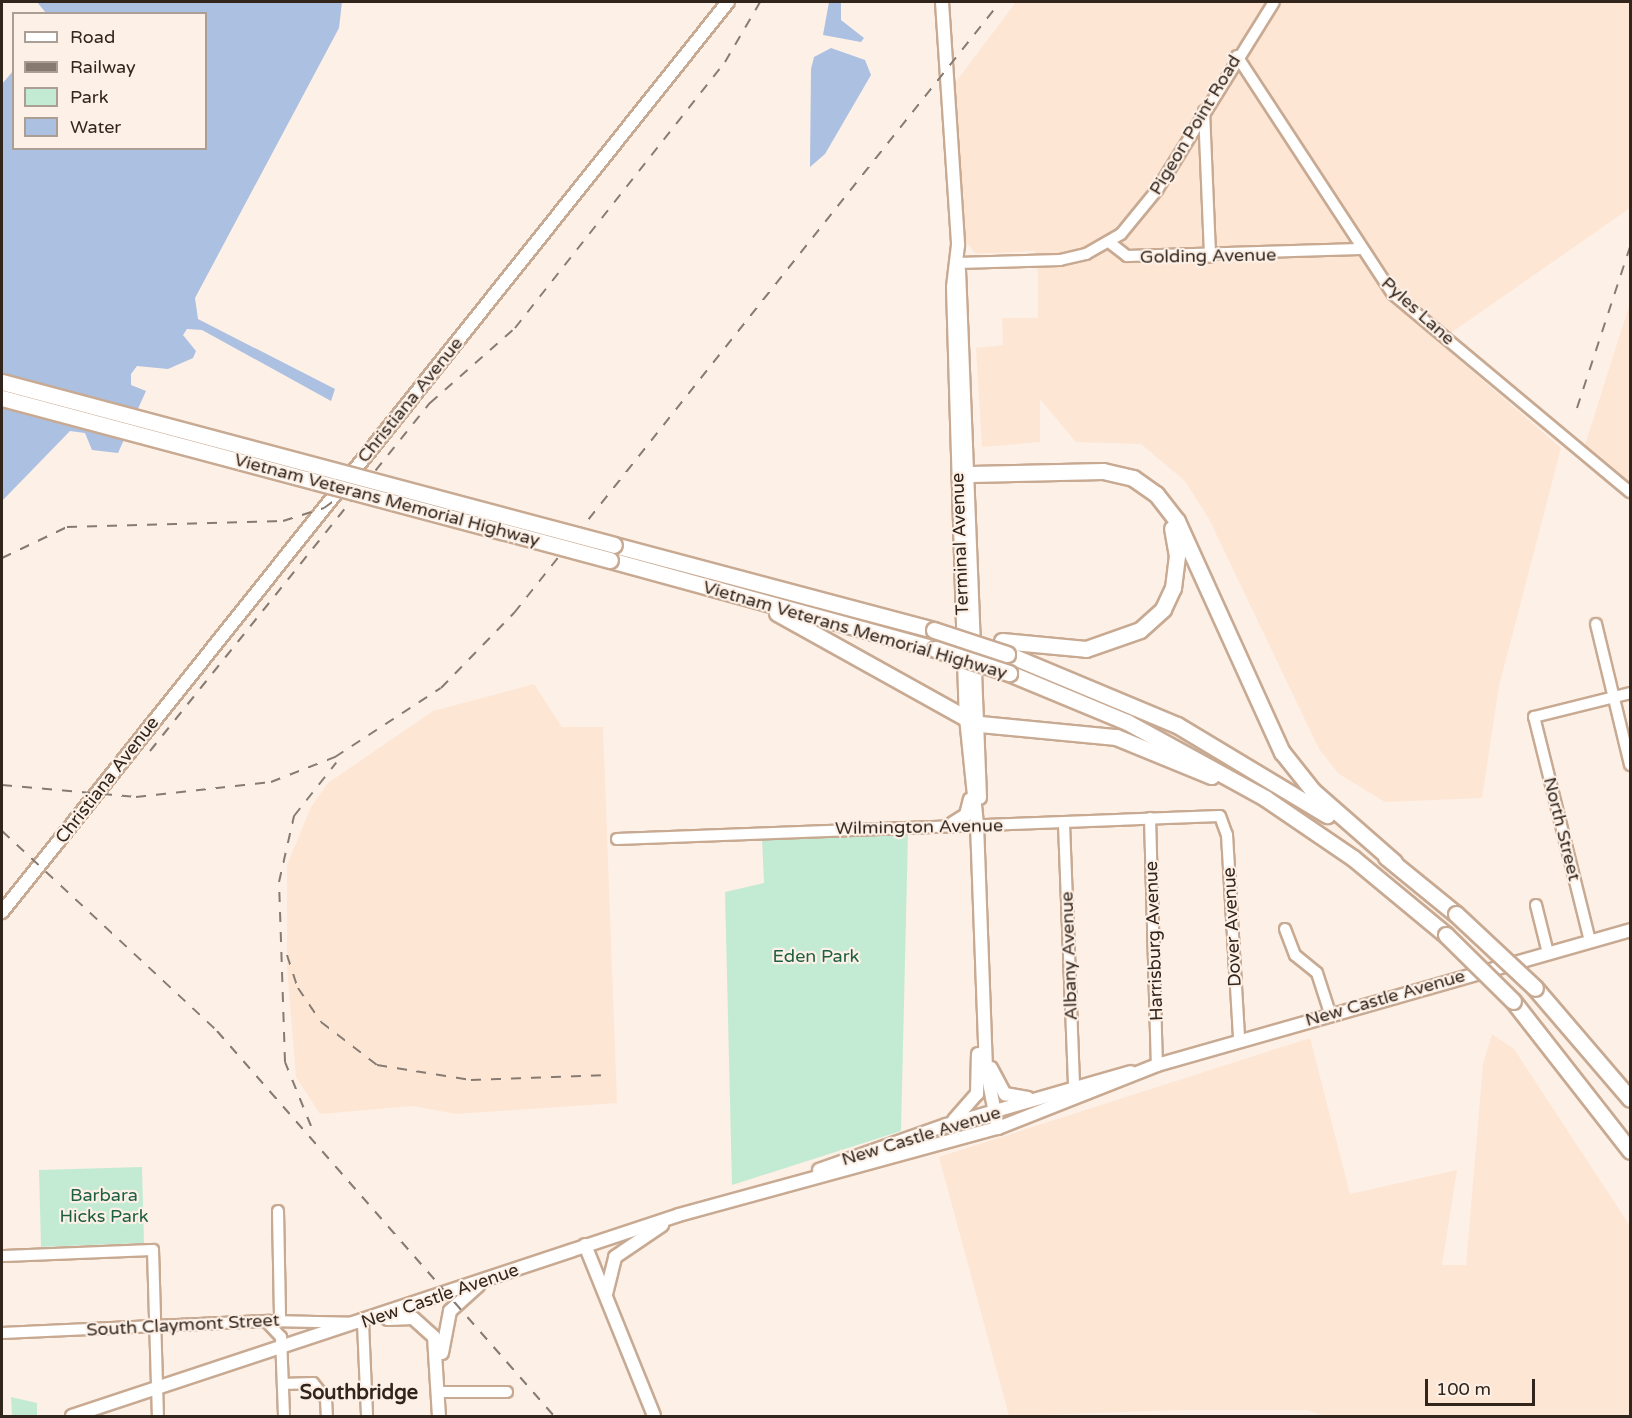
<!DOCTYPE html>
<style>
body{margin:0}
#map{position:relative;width:1632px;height:1418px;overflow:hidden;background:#fdf0e6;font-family:"Varela Round",sans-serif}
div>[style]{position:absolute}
.built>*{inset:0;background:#fee6d5}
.green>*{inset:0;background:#c3ebd4}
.water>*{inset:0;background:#acc0e2}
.roads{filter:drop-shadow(2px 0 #c8aa93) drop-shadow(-2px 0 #c8aa93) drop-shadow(0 2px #c8aa93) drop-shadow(0 -2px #c8aa93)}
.minor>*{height:10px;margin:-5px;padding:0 5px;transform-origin:5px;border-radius:5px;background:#fff}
.major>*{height:12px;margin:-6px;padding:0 6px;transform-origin:6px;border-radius:6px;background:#fff}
.highway>*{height:15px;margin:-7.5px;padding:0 7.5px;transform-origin:7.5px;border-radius:7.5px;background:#fff}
.rail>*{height:2px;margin-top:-1px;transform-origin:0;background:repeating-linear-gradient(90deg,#867a71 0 10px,transparent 0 20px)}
.bridges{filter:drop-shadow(2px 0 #c8aa93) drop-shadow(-2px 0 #c8aa93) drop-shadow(0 2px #c8aa93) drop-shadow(0 -2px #c8aa93)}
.highway-bridge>*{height:15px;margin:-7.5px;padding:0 7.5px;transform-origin:7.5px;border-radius:7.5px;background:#fff}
span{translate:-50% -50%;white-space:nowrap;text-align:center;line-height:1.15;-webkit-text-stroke:4.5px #fdf0e6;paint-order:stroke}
.street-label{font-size:18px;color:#31251c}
.park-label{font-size:18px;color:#1c5f42}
.neighbourhood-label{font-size:20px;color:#31251c;font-weight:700}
.frame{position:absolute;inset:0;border:3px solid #31251c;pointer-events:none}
.legend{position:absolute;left:12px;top:12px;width:195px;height:138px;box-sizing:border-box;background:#fdf0e6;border:2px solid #ab9f95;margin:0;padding:8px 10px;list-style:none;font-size:18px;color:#31251c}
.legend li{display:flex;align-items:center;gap:12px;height:30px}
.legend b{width:30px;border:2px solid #ab9f95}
.scale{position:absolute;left:1425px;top:1379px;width:110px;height:27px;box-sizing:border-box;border:3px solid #31251c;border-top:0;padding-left:8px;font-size:18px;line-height:21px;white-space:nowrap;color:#31251c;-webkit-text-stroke:4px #fdf0e6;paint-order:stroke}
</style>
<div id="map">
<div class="built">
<div style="clip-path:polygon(1016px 2px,1630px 2px,1630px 208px,1438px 342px,1561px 448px,1499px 686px,1482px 798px,1385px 802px,1339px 774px,1319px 749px,1209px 519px,1185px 481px,1141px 444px,1076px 442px,1040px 399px,1040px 442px,982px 447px,976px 348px,1003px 345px,1002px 318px,1038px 318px,1038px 276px,1035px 251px,976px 254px,966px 242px,955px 83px)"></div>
<div style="clip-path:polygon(1630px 303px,1630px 485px,1585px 445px)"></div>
<div style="clip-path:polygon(534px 684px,562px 727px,603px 727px,617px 1103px,456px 1114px,413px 1106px,320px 1114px,296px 1077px,287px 967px,287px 865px,311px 807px,328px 783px,433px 711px)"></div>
<div style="clip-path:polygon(1492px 1034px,1514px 1049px,1630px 1226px,1630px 1416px,1325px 1416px,1307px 1410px,1182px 1410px,1009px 1416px,939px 1157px,1310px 1038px,1350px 1194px,1457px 1170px,1442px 1265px,1466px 1265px,1483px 1064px)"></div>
</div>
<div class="green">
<div style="clip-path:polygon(908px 833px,901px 1131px,732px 1185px,725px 892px,764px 883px,762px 839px)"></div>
<div style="clip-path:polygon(142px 1167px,144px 1243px,41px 1247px,39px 1170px)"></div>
<div style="clip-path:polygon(11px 1397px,37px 1403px,37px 1416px,12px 1416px)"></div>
</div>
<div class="water">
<div style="clip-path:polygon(37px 2px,342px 2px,339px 28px,195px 298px,198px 319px,335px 389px,331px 401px,202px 330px,187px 329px,183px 335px,196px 351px,193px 358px,168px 369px,137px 366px,131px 374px,131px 385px,146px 391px,118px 453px,92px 450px,85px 433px,70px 431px,2px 501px,2px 84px,13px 71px,14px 148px,206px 148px,206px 14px,46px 13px)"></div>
<div style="clip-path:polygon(829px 2px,841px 2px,841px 20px,864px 38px,861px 42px,823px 35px)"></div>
<div style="clip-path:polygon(831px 48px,865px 60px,871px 75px,825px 154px,810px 167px,811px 69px,814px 57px)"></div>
</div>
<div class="roads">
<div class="minor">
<div style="left:1237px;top:56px;width:285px;rotate:56.8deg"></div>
<div style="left:1393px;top:294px;width:309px;rotate:39.9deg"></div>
<div style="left:1204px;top:111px;width:146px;rotate:87.6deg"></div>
<div style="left:1109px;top:242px;width:23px;rotate:38deg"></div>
<div style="left:1127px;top:256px;width:233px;rotate:-1.7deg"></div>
<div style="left:958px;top:263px;width:102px;rotate:-1.7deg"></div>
<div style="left:1060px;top:260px;width:27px;rotate:-13deg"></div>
<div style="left:1086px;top:254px;width:40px;rotate:-29.7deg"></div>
<div style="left:1121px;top:234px;width:57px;rotate:-50.7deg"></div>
<div style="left:1157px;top:190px;width:221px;rotate:-58.1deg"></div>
<div style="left:1596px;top:624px;width:145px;rotate:76.4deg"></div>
<div style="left:1150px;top:818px;width:247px;rotate:88.4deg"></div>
<div style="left:1064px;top:824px;width:264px;rotate:87.8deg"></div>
<div style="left:617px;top:839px;width:603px;rotate:-2.18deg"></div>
<div style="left:1220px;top:816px;width:20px;rotate:70deg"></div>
<div style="left:1227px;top:835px;width:205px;rotate:86.6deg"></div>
<div style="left:1536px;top:905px;width:49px;rotate:76deg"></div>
<div style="left:1285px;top:929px;width:28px;rotate:69deg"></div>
<div style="left:1295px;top:955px;width:28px;rotate:39deg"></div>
<div style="left:1317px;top:973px;width:42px;rotate:72deg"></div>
<div style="left:1590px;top:941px;width:231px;rotate:-104deg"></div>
<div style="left:1534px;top:717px;width:99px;rotate:-14deg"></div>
<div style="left:278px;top:1211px;width:109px;rotate:88.9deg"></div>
<div style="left:2px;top:1256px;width:151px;rotate:-2.3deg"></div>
<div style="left:153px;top:1250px;width:166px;rotate:88.3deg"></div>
<div style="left:266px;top:1321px;width:22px;rotate:47deg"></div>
<div style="left:281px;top:1337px;width:79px;rotate:87.8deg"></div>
<div style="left:2px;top:1333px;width:268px;rotate:-2.6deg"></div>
<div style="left:270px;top:1321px;width:93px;rotate:1.2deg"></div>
<div style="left:363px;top:1323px;width:93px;rotate:87.5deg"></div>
<div style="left:283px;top:1384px;width:30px;rotate:-2deg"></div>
<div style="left:313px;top:1383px;width:21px;rotate:51deg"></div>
<div style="left:326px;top:1399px;width:17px;rotate:87deg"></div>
<div style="left:440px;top:1392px;width:67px"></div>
</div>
<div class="major">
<div style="left:942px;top:2px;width:244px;rotate:86.2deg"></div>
<div style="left:958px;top:245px;width:42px;rotate:96.8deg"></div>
<div style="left:953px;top:287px;width:431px;rotate:88.3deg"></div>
<div style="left:966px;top:718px;width:107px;rotate:84.1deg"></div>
<div style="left:977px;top:824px;width:243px;rotate:87.9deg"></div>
<div style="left:986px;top:1067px;width:62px;rotate:78.9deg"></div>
<div style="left:959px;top:270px;width:528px;rotate:87.72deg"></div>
<div style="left:953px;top:823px;width:15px;rotate:-32deg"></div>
<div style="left:966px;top:815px;width:16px;rotate:-76deg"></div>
<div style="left:2px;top:912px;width:1164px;rotate:-51.42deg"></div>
<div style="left:991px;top:1068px;width:30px;rotate:62deg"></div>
<div style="left:1005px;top:1094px;width:23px;rotate:10deg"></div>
<div style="left:954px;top:1120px;width:35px;rotate:-49deg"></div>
<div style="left:977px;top:1094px;width:40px;rotate:-88.6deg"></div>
<div style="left:819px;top:1170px;width:135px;rotate:-19.5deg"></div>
<div style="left:946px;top:1125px;width:192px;rotate:-16deg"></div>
<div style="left:585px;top:1245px;width:184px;rotate:68deg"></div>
<div style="left:606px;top:1294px;width:38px;rotate:-76deg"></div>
<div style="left:615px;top:1257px;width:57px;rotate:-34.2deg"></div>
<div style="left:388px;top:1319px;width:25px;rotate:-2deg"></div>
<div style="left:413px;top:1318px;width:28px;rotate:42deg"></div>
<div style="left:434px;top:1337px;width:79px;rotate:86.4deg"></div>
<div style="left:442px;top:1353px;width:43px;rotate:-79.2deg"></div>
<div style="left:450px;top:1311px;width:38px;rotate:-42deg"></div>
<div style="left:72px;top:1416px;width:639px;rotate:-18.32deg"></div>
<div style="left:679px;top:1215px;width:331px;rotate:-15.3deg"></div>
<div style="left:998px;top:1128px;width:171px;rotate:-21.6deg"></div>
<div style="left:1157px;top:1065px;width:492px;rotate:-15.9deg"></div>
</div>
<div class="highway">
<div style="left:971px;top:474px;width:132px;rotate:-1.3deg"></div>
<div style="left:1103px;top:471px;width:31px;rotate:13deg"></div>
<div style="left:1133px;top:478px;width:28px;rotate:35deg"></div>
<div style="left:1156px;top:494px;width:34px;rotate:52deg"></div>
<div style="left:1177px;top:521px;width:254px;rotate:65.6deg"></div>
<div style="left:1282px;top:752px;width:50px;rotate:51.5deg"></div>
<div style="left:1313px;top:791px;width:108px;rotate:41.2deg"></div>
<div style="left:614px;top:545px;width:331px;rotate:14.9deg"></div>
<div style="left:610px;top:560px;width:337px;rotate:15.3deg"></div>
<div style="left:777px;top:613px;width:216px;rotate:29.1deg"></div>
<div style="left:1002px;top:641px;width:84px;rotate:5.4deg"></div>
<div style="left:1086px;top:649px;width:57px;rotate:-19.4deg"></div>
<div style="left:1140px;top:630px;width:31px;rotate:-42deg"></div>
<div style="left:1163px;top:609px;width:23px;rotate:-65deg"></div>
<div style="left:1173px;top:588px;width:32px;rotate:-83deg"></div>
<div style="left:1177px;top:556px;width:28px;rotate:-100deg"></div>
<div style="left:1007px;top:654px;width:184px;rotate:22.7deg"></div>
<div style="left:1177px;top:725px;width:175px;rotate:31deg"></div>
<div style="left:1009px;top:673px;width:128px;rotate:22.6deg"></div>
<div style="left:1127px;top:722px;width:158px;rotate:28.8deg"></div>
<div style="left:1265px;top:798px;width:107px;rotate:34.3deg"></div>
<div style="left:1353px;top:858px;width:121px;rotate:39.6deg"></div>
<div style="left:980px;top:724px;width:137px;rotate:5.5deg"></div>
<div style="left:1116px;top:737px;width:103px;rotate:22.3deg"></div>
<div style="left:1386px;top:857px;width:90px;rotate:39.2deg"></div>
<div style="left:1535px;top:988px;width:146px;rotate:49.4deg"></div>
<div style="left:1513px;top:1001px;width:190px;rotate:52deg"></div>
</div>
</div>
<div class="rail">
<div style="left:1577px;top:408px;width:169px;rotate:-71.8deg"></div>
<div style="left:2px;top:558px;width:72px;rotate:-25.5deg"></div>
<div style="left:67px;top:527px;width:216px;rotate:-1.6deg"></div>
<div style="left:283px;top:521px;width:43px;rotate:-17.6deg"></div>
<div style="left:324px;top:508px;width:41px;rotate:-36deg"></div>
<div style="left:150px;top:751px;width:447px;rotate:-51.2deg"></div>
<div style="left:430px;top:403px;width:113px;rotate:-41.4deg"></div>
<div style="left:515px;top:328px;width:339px;rotate:-51.7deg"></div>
<div style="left:725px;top:62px;width:69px;rotate:-59.7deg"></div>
<div style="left:2px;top:785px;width:135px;rotate:5.1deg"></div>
<div style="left:136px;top:797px;width:136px;rotate:-6.3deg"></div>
<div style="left:271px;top:782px;width:69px;rotate:-21.3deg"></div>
<div style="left:335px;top:757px;width:126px;rotate:-33.1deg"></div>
<div style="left:441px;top:688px;width:105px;rotate:-45.8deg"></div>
<div style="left:514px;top:613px;width:781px;rotate:-51.5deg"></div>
<div style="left:2px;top:831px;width:294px;rotate:42.9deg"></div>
<div style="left:217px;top:1031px;width:512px;rotate:48.8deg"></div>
<div style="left:287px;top:955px;width:35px;rotate:72deg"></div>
<div style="left:298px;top:988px;width:41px;rotate:55.9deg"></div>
<div style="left:321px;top:1022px;width:71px;rotate:37.5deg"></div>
<div style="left:377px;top:1065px;width:95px;rotate:9.1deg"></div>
<div style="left:471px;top:1080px;width:138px;rotate:-2.1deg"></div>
<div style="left:311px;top:1126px;width:69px;rotate:-112.1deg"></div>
<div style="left:285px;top:1062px;width:180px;rotate:-91.9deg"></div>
<div style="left:279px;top:882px;width:68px;rotate:-77.2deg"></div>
<div style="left:294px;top:816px;width:68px;rotate:-51.6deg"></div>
</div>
<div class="bridges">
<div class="highway-bridge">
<div style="left:2px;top:382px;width:633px;rotate:14.91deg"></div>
<div style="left:2px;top:398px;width:629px;rotate:14.92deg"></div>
<div style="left:934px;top:630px;width:77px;rotate:18.2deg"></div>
<div style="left:935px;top:649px;width:78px;rotate:18deg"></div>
<div style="left:1456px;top:914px;width:108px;rotate:43.1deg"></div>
<div style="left:1446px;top:935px;width:94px;rotate:44.6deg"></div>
</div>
</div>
<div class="street-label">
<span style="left:1195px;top:125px;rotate:-59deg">Pigeon Point Road</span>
<span style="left:1208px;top:256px;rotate:-1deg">Golding Avenue</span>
<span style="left:1418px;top:311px;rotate:42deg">Pyles Lane</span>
<span style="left:410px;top:400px;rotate:-51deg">Christiana Avenue</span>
<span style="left:387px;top:500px;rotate:15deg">Vietnam Veterans Memorial Highway</span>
<span style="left:960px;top:544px;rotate:-92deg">Terminal Avenue</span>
<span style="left:855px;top:630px;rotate:16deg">Vietnam Veterans Memorial Highway</span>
<span style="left:107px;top:780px;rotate:-52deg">Christiana Avenue</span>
<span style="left:919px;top:827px;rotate:-1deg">Wilmington Avenue</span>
<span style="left:1562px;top:829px;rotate:76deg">North Street</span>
<span style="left:1232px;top:927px;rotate:-93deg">Dover Avenue</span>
<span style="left:1154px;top:941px;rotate:-92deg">Harrisburg Avenue</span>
<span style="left:1069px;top:956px;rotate:-92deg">Albany Avenue</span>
<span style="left:1385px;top:998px;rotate:-16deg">New Castle Avenue</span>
<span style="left:921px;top:1136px;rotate:-17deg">New Castle Avenue</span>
<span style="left:440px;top:1296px;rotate:-19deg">New Castle Avenue</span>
<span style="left:183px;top:1325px;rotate:-3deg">South Claymont Street</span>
</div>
<div class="park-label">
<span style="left:816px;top:956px">Eden Park</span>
<span style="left:104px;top:1206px">Barbara<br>Hicks Park</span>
</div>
<div class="neighbourhood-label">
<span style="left:359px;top:1393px">Southbridge</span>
</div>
<div class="frame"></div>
<ul class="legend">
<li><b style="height:8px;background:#fff"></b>Road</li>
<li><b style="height:8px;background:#867a71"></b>Railway</li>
<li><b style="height:16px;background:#c3ebd4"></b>Park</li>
<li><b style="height:16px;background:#acc0e2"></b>Water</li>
</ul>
<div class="scale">100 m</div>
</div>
